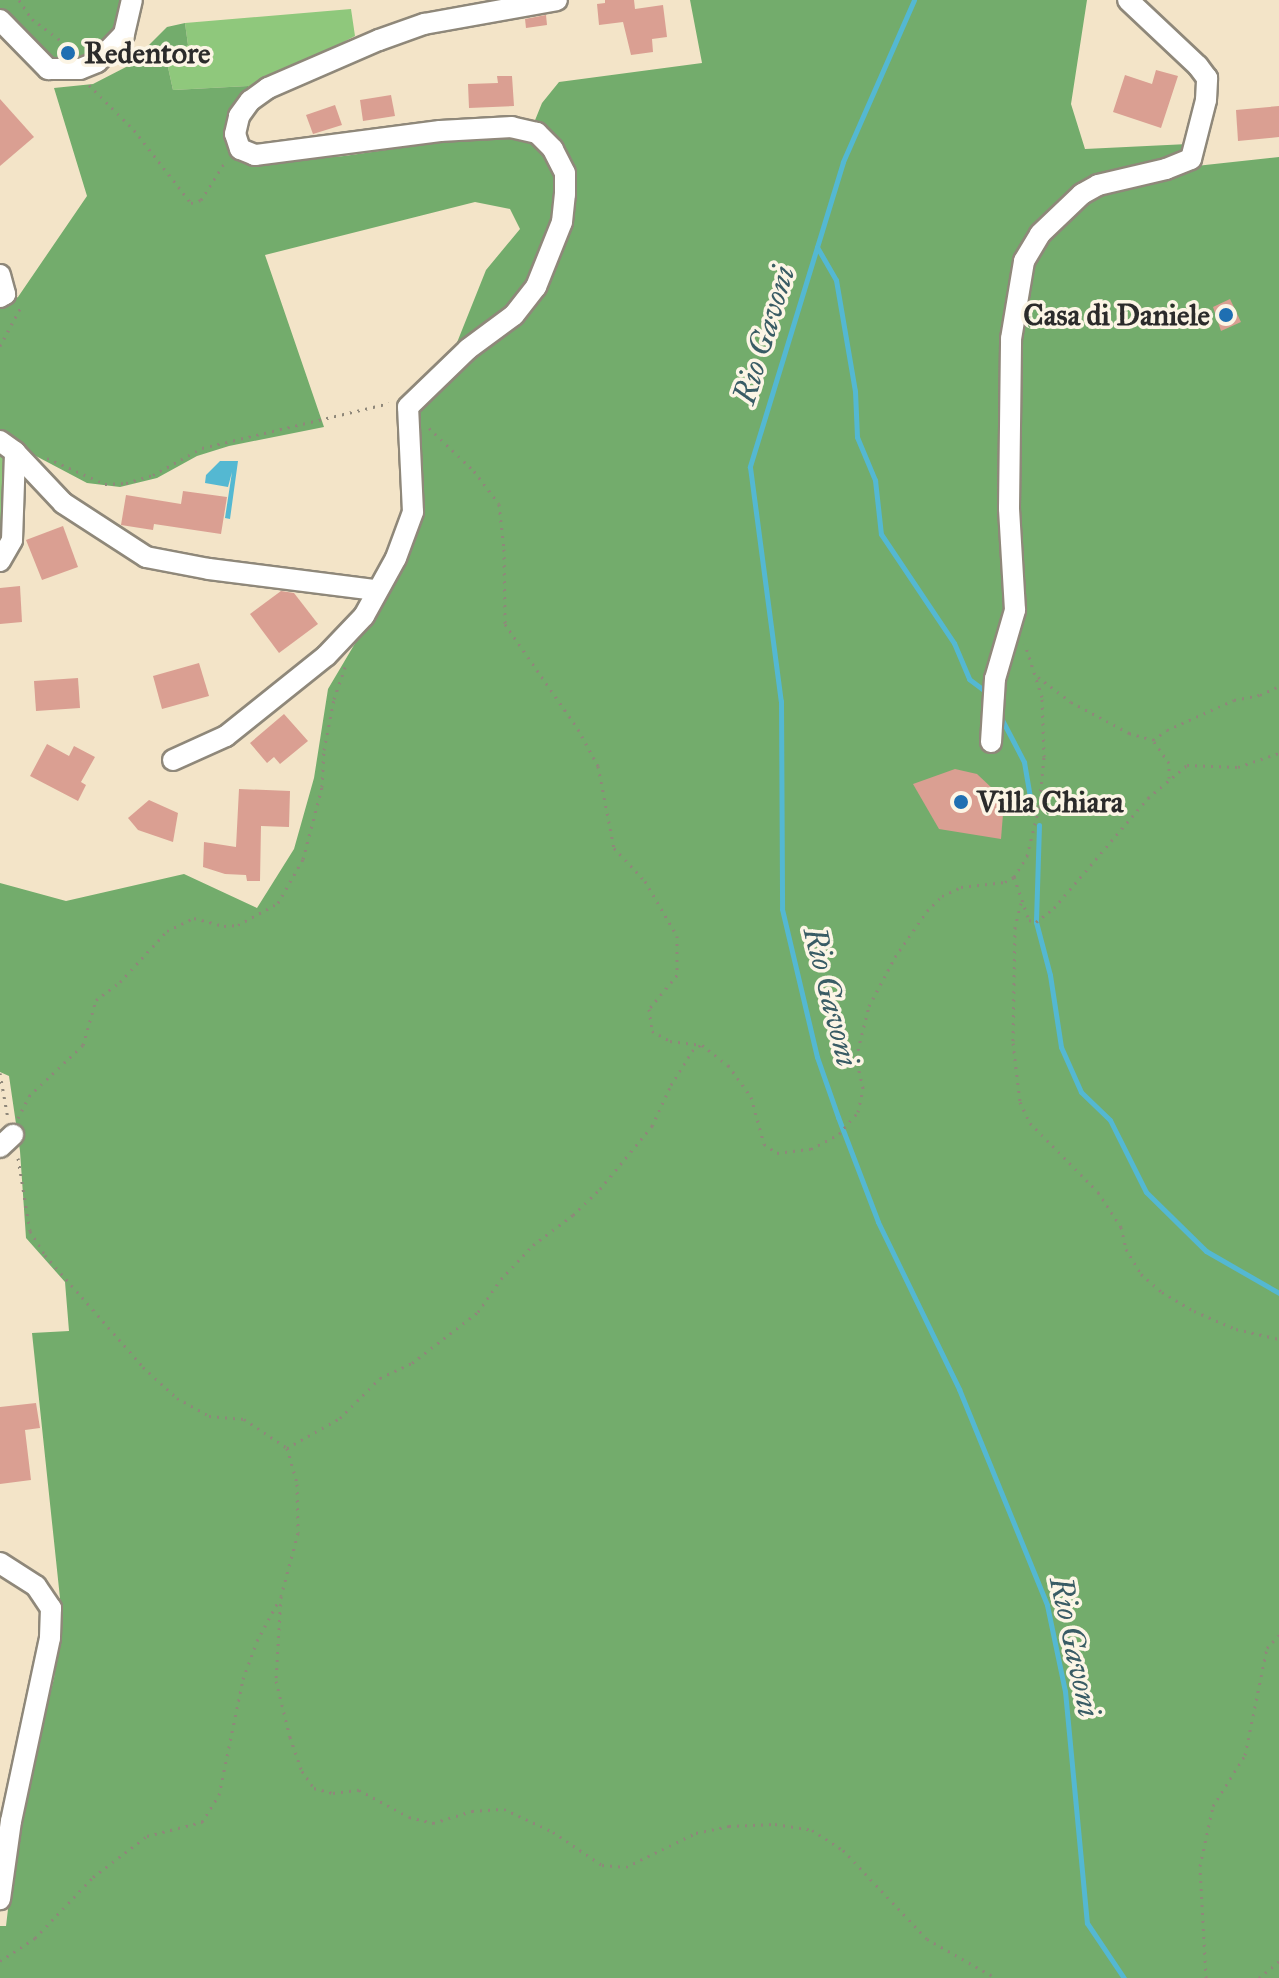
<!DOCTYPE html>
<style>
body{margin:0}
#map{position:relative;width:1279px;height:1978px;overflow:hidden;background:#f3e4c8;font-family:"IM FELL Great Primer",serif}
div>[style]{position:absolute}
.green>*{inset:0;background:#8fc87c}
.forest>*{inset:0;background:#73ac6c}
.water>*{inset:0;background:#54b8d2}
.stream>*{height:5px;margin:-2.5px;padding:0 2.5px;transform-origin:2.5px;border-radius:2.5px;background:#54b8d2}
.building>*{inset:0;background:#da9f92}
.path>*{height:3px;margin-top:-1.5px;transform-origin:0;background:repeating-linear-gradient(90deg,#8f887a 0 2px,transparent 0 8px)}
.roads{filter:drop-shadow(2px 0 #8f887a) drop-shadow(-2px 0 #8f887a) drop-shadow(0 2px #8f887a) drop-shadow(0 -2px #8f887a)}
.street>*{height:20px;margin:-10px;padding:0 10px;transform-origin:10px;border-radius:10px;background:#fff}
.dots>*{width:22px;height:22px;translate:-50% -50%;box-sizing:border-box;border:4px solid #fcf5e5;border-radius:50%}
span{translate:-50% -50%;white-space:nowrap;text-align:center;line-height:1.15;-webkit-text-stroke:7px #fcf5e5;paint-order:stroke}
.poi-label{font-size:30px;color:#2b2b2b;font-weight:700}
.left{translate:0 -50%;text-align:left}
.right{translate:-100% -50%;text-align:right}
.water-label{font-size:32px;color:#395c65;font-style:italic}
</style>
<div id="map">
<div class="green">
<div style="clip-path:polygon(351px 9px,355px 36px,249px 91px,248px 86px,173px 90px,166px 58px,188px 45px,185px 23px)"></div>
<div style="clip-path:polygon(0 445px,11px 461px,7px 521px,0 549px)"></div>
</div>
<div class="forest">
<div style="clip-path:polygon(0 0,124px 0,116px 37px,87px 63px,48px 62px,0 13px)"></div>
<div style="clip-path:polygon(690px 0,1087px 0,1071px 104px,1085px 149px,1188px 144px,1196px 166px,1279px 157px,1279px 1978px,0 1978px,0 1926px,6px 1926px,17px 1833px,54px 1678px,62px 1617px,32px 1333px,69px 1331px,65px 1282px,26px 1238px,20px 1151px,9px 1076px,0 1072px,0 883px,66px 901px,184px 874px,257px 908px,294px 849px,314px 778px,328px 689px,392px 581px,420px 520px,416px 427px,421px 408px,408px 393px,456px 345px,486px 270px,520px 229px,510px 209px,475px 202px,265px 255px,324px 427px,229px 446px,197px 456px,157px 478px,120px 487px,87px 483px,34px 455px,0 445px,0 308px,18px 297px,87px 196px,54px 88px,93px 84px,128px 66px,167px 27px,185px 23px,188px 45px,166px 58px,173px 90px,248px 86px,249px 91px,232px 112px,256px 164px,344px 156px,470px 138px,509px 136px,527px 140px,542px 103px,559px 82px,702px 63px)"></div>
</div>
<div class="water">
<div style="clip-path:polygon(220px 461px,238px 461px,230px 519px,225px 518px,232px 472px,228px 487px,205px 483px,206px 475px)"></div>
</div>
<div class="stream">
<div style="left:914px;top:0;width:177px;rotate:113.7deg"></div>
<div style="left:843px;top:162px;width:319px;rotate:107deg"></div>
<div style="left:750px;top:467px;width:236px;rotate:82.5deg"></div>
<div style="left:781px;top:701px;width:208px;rotate:89.7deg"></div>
<div style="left:782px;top:909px;width:152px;rotate:76.7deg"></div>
<div style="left:817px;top:1057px;width:64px;rotate:70.7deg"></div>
<div style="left:838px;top:1117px;width:112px;rotate:69.1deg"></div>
<div style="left:878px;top:1222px;width:186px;rotate:64.1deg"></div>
<div style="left:959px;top:1389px;width:233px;rotate:67.8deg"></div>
<div style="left:1047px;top:1605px;width:88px;rotate:78.2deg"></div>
<div style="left:1065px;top:1691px;width:233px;rotate:84.6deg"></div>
<div style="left:1087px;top:1923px;width:66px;rotate:56.1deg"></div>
<div style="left:817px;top:247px;width:38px;rotate:60deg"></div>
<div style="left:836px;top:280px;width:113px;rotate:80.3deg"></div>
<div style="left:855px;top:391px;width:46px;rotate:87.5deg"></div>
<div style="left:857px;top:437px;width:47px;rotate:67.3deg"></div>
<div style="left:875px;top:480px;width:54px;rotate:83.7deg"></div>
<div style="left:881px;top:534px;width:131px;rotate:56.2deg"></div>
<div style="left:954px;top:643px;width:39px;rotate:67deg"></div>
<div style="left:969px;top:679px;width:25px;rotate:37deg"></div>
<div style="left:1000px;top:716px;width:52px;rotate:62.4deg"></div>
<div style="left:1024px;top:762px;width:48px;rotate:80.3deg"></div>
<div style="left:1039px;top:825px;width:97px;rotate:91.8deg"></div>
<div style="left:1036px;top:922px;width:55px;rotate:75.2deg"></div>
<div style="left:1050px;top:975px;width:73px;rotate:81.3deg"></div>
<div style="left:1061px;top:1047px;width:49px;rotate:66deg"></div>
<div style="left:1081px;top:1092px;width:40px;rotate:44deg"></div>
<div style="left:1110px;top:1120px;width:80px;rotate:63.4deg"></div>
<div style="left:1146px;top:1192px;width:84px;rotate:44.5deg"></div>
<div style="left:1206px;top:1251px;width:84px;rotate:29.9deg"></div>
</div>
<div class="building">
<div style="clip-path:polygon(605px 0,634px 0,635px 9px,663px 5px,667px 37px,652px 39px,653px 52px,631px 55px,623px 22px,599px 25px,597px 4px,605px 3px)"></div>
<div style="clip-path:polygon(546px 15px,547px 25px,526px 28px,525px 19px)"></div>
<div style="clip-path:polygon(1156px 70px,1178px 76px,1161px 128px,1113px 112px,1125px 75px,1152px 84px)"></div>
<div style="clip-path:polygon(497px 76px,512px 76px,514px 106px,469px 108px,468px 84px,498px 83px)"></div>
<div style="clip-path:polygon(391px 95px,395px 116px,363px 121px,360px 100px)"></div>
<div style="clip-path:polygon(0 99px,34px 137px,0 166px)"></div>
<div style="clip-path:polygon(335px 105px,342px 125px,313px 134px,306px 115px)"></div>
<div style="clip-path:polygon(1279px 106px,1279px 137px,1238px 141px,1236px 110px)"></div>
<div style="clip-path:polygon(1230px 299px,1241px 322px,1221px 331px,1213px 307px)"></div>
<div style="clip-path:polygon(183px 491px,227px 497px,221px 534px,154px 524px,153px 530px,121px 525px,126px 495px,181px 504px)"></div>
<div style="clip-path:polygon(63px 526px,78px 567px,42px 580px,26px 540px)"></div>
<div style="clip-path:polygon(20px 586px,22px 622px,0 624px,0 588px)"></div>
<div style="clip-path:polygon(281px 591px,294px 593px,318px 624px,279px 653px,250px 614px)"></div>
<div style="clip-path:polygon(199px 663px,209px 696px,162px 709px,153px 676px)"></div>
<div style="clip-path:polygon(78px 678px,80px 708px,36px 711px,34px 681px)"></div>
<div style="clip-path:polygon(284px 714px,308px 741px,280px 764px,274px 757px,267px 763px,250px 743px)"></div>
<div style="clip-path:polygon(47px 744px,69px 756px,74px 746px,95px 757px,81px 782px,86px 785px,78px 801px,30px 776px)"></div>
<div style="clip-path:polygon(955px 769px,977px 774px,994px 790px,1003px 814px,1001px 839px,939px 829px,913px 784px)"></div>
<div style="clip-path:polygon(239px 789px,290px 791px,289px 827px,261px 826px,260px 881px,247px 881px,246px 875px,225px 874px,203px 867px,204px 842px,236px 847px)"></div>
<div style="clip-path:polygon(149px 800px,178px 813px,173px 842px,138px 830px,128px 818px)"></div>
<div style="clip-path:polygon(36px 1403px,40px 1428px,25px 1430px,31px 1480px,0 1484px,0 1407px)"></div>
</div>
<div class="path">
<div style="left:19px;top:0;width:23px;rotate:56deg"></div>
<div style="left:32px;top:19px;width:50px;rotate:36.9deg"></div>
<div style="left:89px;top:85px;width:64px;rotate:45deg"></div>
<div style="left:134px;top:130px;width:93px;rotate:52deg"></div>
<div style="left:191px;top:203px;width:10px;rotate:-17deg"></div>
<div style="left:201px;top:200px;width:45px;rotate:-57.7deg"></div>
<div style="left:0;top:346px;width:47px;rotate:-61.8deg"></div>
<div style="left:429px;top:428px;width:62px;rotate:43.7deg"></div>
<div style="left:474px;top:471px;width:41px;rotate:52.9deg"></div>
<div style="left:499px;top:504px;width:45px;rotate:83.7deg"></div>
<div style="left:504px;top:549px;width:75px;rotate:89.2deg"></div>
<div style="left:505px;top:624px;width:128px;rotate:55.2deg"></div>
<div style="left:578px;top:729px;width:42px;rotate:61.6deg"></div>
<div style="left:598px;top:766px;width:84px;rotate:79deg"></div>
<div style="left:614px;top:848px;width:45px;rotate:46.8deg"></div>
<div style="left:645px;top:881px;width:64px;rotate:59.8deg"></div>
<div style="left:677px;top:936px;width:39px;rotate:90deg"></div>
<div style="left:677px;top:975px;width:44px;rotate:129.5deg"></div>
<div style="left:649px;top:1009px;width:22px;rotate:82deg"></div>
<div style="left:652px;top:1031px;width:21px;rotate:29deg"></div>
<div style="left:670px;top:1041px;width:32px;rotate:7deg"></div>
<div style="left:702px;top:1045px;width:33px;rotate:38deg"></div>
<div style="left:728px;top:1065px;width:39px;rotate:54deg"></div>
<div style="left:751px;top:1097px;width:49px;rotate:74.5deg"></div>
<div style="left:764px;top:1144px;width:16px;rotate:35deg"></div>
<div style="left:777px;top:1153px;width:34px;rotate:-7deg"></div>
<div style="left:811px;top:1149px;width:32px;rotate:-28deg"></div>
<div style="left:839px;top:1134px;width:29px;rotate:-49deg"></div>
<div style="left:858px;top:1112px;width:25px;rotate:-78deg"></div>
<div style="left:863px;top:1088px;width:31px;rotate:-103deg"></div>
<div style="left:856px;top:1058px;width:54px;rotate:-76deg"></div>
<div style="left:869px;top:1006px;width:55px;rotate:-62deg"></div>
<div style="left:895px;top:957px;width:56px;rotate:-55.2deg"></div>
<div style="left:927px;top:911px;width:21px;rotate:-45deg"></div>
<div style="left:942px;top:896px;width:21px;rotate:-25deg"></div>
<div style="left:961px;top:887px;width:44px;rotate:-6.5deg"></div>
<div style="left:1005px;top:882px;width:10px;rotate:-29deg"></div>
<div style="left:1014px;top:877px;width:25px;rotate:-58deg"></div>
<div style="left:1027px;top:856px;width:50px;rotate:-76.2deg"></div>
<div style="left:1039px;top:807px;width:50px;rotate:-84.3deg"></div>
<div style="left:1044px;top:757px;width:60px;rotate:-91.9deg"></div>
<div style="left:1042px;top:697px;width:56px;rotate:-107.8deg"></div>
<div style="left:47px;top:458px;width:64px;rotate:24.1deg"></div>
<div style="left:105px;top:484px;width:21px;rotate:-3deg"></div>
<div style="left:126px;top:483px;width:28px;rotate:-17deg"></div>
<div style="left:153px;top:475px;width:56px;rotate:-28.9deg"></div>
<div style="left:202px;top:448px;width:192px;rotate:-13.5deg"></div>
<div style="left:1038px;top:677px;width:41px;rotate:37.1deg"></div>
<div style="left:1071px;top:702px;width:66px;rotate:28.1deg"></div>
<div style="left:1129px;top:733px;width:25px;rotate:16deg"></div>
<div style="left:1169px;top:778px;width:15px;rotate:-90deg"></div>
<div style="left:1169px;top:763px;width:28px;rotate:-125deg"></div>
<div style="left:1153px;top:740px;width:17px;rotate:-36deg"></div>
<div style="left:1167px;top:730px;width:73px;rotate:-24.1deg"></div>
<div style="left:1234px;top:700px;width:26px;rotate:-11deg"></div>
<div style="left:1260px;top:695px;width:21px;rotate:-25deg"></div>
<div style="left:1014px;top:877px;width:46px;rotate:70.8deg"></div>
<div style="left:1029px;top:920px;width:7px;rotate:16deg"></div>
<div style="left:1036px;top:922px;width:23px;rotate:-38deg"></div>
<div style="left:1054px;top:908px;width:145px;rotate:-49.5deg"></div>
<div style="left:1148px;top:798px;width:51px;rotate:-40.2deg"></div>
<div style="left:1187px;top:765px;width:51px;rotate:2.2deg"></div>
<div style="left:1238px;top:767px;width:43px;rotate:-18.9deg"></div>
<div style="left:1021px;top:903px;width:25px;rotate:104deg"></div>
<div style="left:1015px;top:927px;width:116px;rotate:91deg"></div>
<div style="left:1013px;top:1043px;width:59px;rotate:83.2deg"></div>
<div style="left:1020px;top:1102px;width:23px;rotate:65deg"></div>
<div style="left:1030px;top:1123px;width:97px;rotate:45.4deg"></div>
<div style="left:1098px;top:1192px;width:42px;rotate:56.7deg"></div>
<div style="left:1121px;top:1227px;width:23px;rotate:77deg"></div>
<div style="left:1126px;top:1249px;width:29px;rotate:59deg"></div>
<div style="left:1141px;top:1274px;width:28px;rotate:41deg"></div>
<div style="left:1162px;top:1292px;width:37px;rotate:31deg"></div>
<div style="left:1194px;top:1311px;width:46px;rotate:23.2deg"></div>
<div style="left:1236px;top:1329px;width:44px;rotate:13.1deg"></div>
<div style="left:0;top:1073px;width:47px;rotate:80.1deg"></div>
<div style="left:18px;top:1118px;width:25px;rotate:-63deg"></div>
<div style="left:29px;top:1096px;width:74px;rotate:-43.4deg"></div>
<div style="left:83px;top:1045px;width:47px;rotate:-73.9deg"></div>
<div style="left:96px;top:1000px;width:30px;rotate:-37deg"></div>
<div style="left:120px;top:982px;width:69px;rotate:-47.3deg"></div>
<div style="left:167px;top:931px;width:30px;rotate:-26deg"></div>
<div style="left:194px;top:918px;width:31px;rotate:15deg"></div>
<div style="left:224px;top:926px;width:14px;rotate:-4deg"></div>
<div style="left:238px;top:925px;width:46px;rotate:-28.8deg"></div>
<div style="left:278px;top:903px;width:51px;rotate:-60.4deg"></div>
<div style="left:303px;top:859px;width:74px;rotate:-75.2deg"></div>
<div style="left:322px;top:787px;width:37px;rotate:-87deg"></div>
<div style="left:324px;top:750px;width:52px;rotate:-78.9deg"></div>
<div style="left:334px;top:699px;width:36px;rotate:-71deg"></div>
<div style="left:18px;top:1158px;width:74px;rotate:80.7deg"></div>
<div style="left:30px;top:1231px;width:28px;rotate:58deg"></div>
<div style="left:45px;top:1255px;width:149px;rotate:48.8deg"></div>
<div style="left:143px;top:1367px;width:46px;rotate:42.4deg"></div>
<div style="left:177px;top:1398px;width:37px;rotate:29deg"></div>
<div style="left:209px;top:1416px;width:35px;rotate:5deg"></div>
<div style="left:244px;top:1419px;width:52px;rotate:34deg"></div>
<div style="left:287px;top:1448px;width:37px;rotate:74deg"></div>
<div style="left:297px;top:1484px;width:49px;rotate:88.8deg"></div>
<div style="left:298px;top:1533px;width:65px;rotate:105.1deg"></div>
<div style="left:281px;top:1596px;width:85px;rotate:93.4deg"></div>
<div style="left:276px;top:1681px;width:58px;rotate:76deg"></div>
<div style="left:290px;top:1737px;width:36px;rotate:71deg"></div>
<div style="left:302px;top:1771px;width:21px;rotate:55deg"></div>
<div style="left:314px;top:1788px;width:20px;rotate:15deg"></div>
<div style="left:333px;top:1793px;width:26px;rotate:-7deg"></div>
<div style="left:359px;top:1790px;width:57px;rotate:28.4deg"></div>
<div style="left:409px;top:1817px;width:25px;rotate:14deg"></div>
<div style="left:433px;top:1823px;width:41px;rotate:-17.1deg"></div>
<div style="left:472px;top:1811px;width:32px;rotate:-4deg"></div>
<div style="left:504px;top:1809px;width:54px;rotate:25.1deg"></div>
<div style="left:553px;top:1832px;width:59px;rotate:34deg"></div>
<div style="left:602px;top:1865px;width:24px;rotate:5deg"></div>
<div style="left:626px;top:1867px;width:78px;rotate:-25.9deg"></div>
<div style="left:696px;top:1833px;width:34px;rotate:-12deg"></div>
<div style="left:729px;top:1826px;width:46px;rotate:-2.5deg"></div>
<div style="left:775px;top:1824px;width:37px;rotate:9deg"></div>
<div style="left:812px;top:1830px;width:37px;rotate:33deg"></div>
<div style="left:843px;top:1850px;width:122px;rotate:46.7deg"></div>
<div style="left:927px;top:1939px;width:79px;rotate:29.5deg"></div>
<div style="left:287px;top:1448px;width:61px;rotate:-29.5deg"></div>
<div style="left:340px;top:1418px;width:57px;rotate:-45deg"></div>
<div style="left:380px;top:1378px;width:35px;rotate:-25deg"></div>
<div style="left:412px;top:1363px;width:83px;rotate:-37.7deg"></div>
<div style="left:478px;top:1312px;width:40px;rotate:-55.1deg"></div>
<div style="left:501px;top:1279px;width:47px;rotate:-46.7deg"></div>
<div style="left:533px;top:1245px;width:50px;rotate:-36.9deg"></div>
<div style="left:573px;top:1215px;width:37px;rotate:-44deg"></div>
<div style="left:600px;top:1189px;width:82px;rotate:-50.5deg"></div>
<div style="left:652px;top:1126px;width:45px;rotate:-65.1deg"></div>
<div style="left:671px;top:1085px;width:40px;rotate:-58deg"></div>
<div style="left:692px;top:1051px;width:11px;rotate:-34deg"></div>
<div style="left:0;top:1961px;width:42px;rotate:-33.3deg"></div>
<div style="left:35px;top:1938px;width:84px;rotate:-46.4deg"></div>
<div style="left:93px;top:1877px;width:68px;rotate:-37.2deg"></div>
<div style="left:147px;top:1836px;width:57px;rotate:-14.3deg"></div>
<div style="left:202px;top:1822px;width:32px;rotate:-58deg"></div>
<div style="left:219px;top:1795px;width:118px;rotate:-78.3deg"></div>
<div style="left:243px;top:1679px;width:40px;rotate:-69.8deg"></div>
<div style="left:257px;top:1641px;width:47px;rotate:-61.8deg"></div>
<div style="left:1206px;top:1978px;width:112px;rotate:-93.1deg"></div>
<div style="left:1200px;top:1866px;width:61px;rotate:-77.8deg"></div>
<div style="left:1213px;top:1806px;width:60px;rotate:-57.9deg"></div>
<div style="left:1245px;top:1755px;width:109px;rotate:-78.4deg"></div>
<div style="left:1267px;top:1648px;width:18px;rotate:-47deg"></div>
<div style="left:1259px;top:1978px;width:26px;rotate:-40deg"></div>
</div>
<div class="roads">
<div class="street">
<div style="left:0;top:20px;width:69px;rotate:45.6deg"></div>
<div style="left:48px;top:69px;width:32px"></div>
<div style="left:80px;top:69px;width:18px;rotate:-22deg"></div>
<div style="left:97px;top:62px;width:39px;rotate:-46deg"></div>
<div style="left:124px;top:34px;width:35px;rotate:-77deg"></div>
<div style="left:0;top:275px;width:20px;rotate:75deg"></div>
<div style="left:5px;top:294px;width:6px;rotate:149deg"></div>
<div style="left:0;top:441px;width:19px;rotate:36deg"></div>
<div style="left:15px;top:452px;width:70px;rotate:46.7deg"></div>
<div style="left:63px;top:503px;width:99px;rotate:33deg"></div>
<div style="left:146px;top:557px;width:64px;rotate:10.8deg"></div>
<div style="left:209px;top:569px;width:168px;rotate:7.2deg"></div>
<div style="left:0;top:561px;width:24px;rotate:-60deg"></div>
<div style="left:12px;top:540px;width:88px;rotate:-88deg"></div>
<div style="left:991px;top:742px;width:63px;rotate:-86.4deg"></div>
<div style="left:995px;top:679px;width:72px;rotate:-73.8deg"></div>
<div style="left:1015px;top:610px;width:102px;rotate:-93.4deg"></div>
<div style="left:1009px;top:508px;width:169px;rotate:-89.3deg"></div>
<div style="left:1011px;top:339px;width:79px;rotate:-80.5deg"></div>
<div style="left:1024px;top:261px;width:31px;rotate:-59deg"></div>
<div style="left:1040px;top:234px;width:58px;rotate:-43.6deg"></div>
<div style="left:1082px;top:194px;width:18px;rotate:-29deg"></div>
<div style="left:1098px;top:185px;width:70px;rotate:-13.2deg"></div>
<div style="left:1166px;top:169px;width:27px;rotate:-22deg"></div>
<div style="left:1191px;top:159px;width:61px;rotate:-75.7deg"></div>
<div style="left:1206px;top:100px;width:22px;rotate:-87deg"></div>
<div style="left:1207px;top:78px;width:15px;rotate:-127deg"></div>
<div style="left:1198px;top:66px;width:96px;rotate:-136.7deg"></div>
<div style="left:173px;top:760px;width:58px;rotate:-24.4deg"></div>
<div style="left:226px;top:736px;width:128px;rotate:-38.7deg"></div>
<div style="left:326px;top:656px;width:55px;rotate:-46.5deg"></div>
<div style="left:364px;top:616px;width:66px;rotate:-61.1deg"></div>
<div style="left:396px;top:558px;width:49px;rotate:-69.7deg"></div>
<div style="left:413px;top:512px;width:105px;rotate:-92.7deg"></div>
<div style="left:408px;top:407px;width:83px;rotate:-44deg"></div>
<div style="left:468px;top:349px;width:57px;rotate:-36.5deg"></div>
<div style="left:514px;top:315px;width:36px;rotate:-52deg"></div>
<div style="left:536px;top:287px;width:70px;rotate:-68.2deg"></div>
<div style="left:562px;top:222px;width:28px;rotate:-84deg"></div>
<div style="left:565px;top:194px;width:21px;rotate:-90deg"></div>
<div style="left:565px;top:173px;width:27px;rotate:-117deg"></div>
<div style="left:553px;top:149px;width:23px;rotate:-135deg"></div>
<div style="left:537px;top:133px;width:26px;rotate:-167deg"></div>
<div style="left:512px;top:127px;width:72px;rotate:176.8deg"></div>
<div style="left:440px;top:131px;width:187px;rotate:172.6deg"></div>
<div style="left:255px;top:155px;width:16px;rotate:-158deg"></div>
<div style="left:240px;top:149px;width:16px;rotate:-108deg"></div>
<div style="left:235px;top:134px;width:18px;rotate:-77deg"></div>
<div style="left:239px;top:116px;width:19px;rotate:-54deg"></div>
<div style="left:250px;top:101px;width:22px;rotate:-36deg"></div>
<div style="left:268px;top:88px;width:121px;rotate:-23.4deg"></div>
<div style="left:379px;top:40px;width:48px;rotate:-19.6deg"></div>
<div style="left:424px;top:24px;width:135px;rotate:-10.2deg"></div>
<div style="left:0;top:1147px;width:18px;rotate:-43deg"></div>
<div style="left:0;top:1563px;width:43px;rotate:32.6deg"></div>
<div style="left:36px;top:1586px;width:27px;rotate:56deg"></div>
<div style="left:51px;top:1608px;width:30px;rotate:92deg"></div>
<div style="left:50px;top:1638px;width:187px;rotate:102deg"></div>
<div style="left:11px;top:1821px;width:79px;rotate:98deg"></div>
</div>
</div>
<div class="dots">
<div style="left:68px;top:53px;background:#1f6fb2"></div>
<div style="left:1226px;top:315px;background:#1f6fb2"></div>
<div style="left:961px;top:802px;background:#1f6fb2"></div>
</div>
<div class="poi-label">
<span class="left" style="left:84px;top:53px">Redentore</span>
<span class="right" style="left:1210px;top:315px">Casa di Daniele</span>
<span class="left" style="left:977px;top:802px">Villa Chiara</span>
</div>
<div class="water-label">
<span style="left:765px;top:335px;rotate:-73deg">Rio Gavoni</span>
<span style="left:830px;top:997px;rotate:76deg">Rio Gavoni</span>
<span style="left:1074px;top:1647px;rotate:78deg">Rio Gavoni</span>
</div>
</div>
